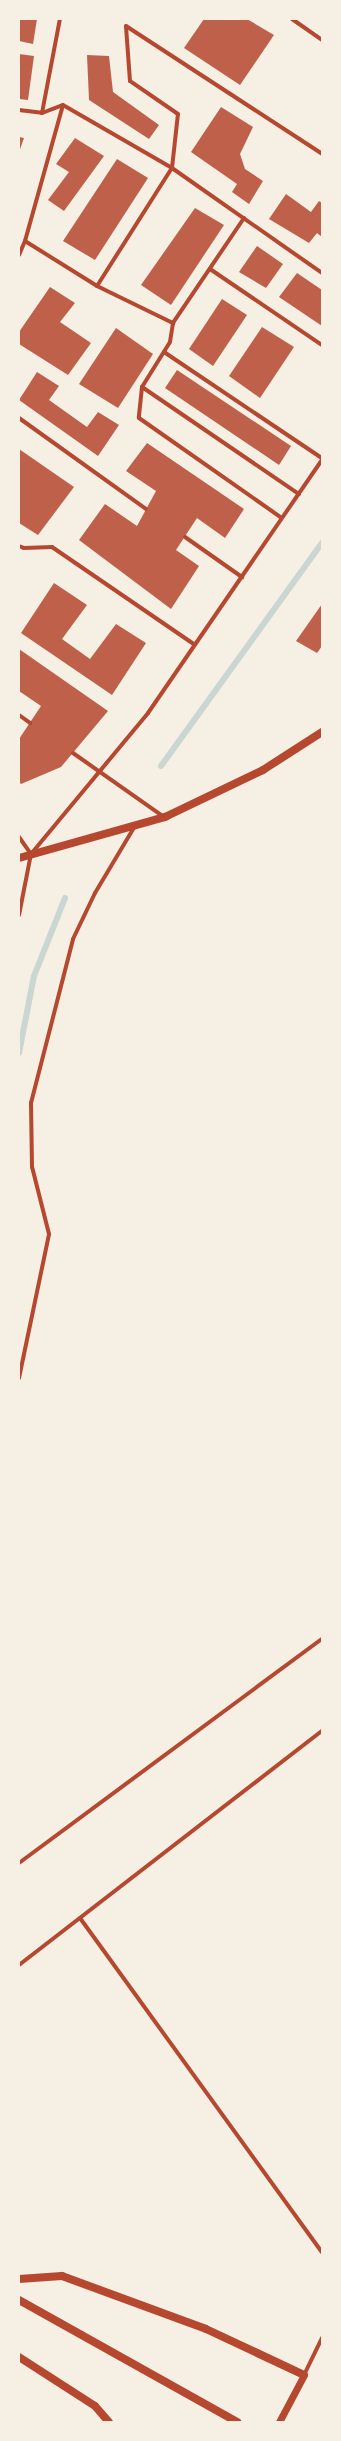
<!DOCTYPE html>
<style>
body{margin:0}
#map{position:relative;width:341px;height:2441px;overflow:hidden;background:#f6efe4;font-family:Figtree,sans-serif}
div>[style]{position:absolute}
.stream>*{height:6px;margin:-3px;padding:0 3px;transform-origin:3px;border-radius:3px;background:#c9d6d2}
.building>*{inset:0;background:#bf614a}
.minor>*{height:4px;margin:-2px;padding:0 2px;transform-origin:2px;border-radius:2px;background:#b5482f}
.tertiary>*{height:7px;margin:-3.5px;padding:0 3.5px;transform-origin:3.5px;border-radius:3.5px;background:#b5482f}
.secondary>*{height:8px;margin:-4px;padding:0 4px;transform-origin:4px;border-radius:4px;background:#b5482f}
span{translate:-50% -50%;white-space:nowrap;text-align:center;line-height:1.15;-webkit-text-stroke:3.5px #f6efe4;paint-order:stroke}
.frame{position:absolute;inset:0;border:20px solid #f6efe4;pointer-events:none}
</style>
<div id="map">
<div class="stream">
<div style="left:161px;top:766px;width:275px;rotate:-54.2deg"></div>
<div style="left:19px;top:1053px;width:78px;rotate:-79deg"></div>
<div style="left:34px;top:976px;width:84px;rotate:-68.3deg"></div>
</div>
<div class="building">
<div style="clip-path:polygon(19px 19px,37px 19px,33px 44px,19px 41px)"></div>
<div style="clip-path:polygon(204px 19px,247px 19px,274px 35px,240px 85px,184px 48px)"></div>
<div style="clip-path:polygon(19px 54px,34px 56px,28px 100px,19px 99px)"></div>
<div style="clip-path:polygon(87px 55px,109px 56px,113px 92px,159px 125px,149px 139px,89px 100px)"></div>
<div style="clip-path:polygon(221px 107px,253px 127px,240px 154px,245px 169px,263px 181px,249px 204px,232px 192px,237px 184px,191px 152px)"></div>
<div style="clip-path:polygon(19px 137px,24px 138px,19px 152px)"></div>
<div style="clip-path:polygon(75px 138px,104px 156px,64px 211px,48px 200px,69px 172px,56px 164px)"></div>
<div style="clip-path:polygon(117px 159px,148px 178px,95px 260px,63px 241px)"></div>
<div style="clip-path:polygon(286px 194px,311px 212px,319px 201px,322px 203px,322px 237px,317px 233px,309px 243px,269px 219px)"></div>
<div style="clip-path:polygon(195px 208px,224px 225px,171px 305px,141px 285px)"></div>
<div style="clip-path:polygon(257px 246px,283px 264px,266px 288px,239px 272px)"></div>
<div style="clip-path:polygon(297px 273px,322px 290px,322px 326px,279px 297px)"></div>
<div style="clip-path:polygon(50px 287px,75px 303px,60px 322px,91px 343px,68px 375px,19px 344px,19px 332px)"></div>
<div style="clip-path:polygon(222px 299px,247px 315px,213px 366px,189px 349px)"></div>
<div style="clip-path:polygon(262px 327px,294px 347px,260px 398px,229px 376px)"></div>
<div style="clip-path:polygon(116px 328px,153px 354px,118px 408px,79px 384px)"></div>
<div style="clip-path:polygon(177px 370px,291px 446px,279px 465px,165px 388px)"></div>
<div style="clip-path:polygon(37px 372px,59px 386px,49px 400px,87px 427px,98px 412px,119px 425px,98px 456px,19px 400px)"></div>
<div style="clip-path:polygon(147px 443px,244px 509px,225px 538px,197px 518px,176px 550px,199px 566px,171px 609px,79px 540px,105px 504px,137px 526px,156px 491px,126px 471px)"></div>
<div style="clip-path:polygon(19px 449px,74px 487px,38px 535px,19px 523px)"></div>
<div style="clip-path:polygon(54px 583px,87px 605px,62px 639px,90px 659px,116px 624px,146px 643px,112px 695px,21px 633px)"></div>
<div style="clip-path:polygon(322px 604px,322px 646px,317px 653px,296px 641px)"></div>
<div style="clip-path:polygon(19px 649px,108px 711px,61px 767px,21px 784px,19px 782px,19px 739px,41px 706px,19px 691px)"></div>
</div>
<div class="minor">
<div style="left:292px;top:19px;width:37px;rotate:35deg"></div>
<div style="left:19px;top:110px;width:23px;rotate:7deg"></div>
<div style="left:42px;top:113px;width:22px;rotate:-21deg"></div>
<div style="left:63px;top:105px;width:126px;rotate:30deg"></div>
<div style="left:172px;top:168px;width:183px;rotate:35deg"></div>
<div style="left:42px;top:113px;width:96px;rotate:-79.2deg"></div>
<div style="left:244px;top:218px;width:127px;rotate:124.1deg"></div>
<div style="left:173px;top:323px;width:19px;rotate:99deg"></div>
<div style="left:170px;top:342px;width:53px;rotate:121.9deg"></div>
<div style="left:142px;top:387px;width:31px;rotate:96deg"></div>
<div style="left:139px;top:418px;width:174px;rotate:35deg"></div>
<div style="left:25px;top:241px;width:85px;rotate:32deg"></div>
<div style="left:97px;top:286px;width:85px;rotate:26deg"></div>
<div style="left:19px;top:255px;width:15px;rotate:-67deg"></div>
<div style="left:25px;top:241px;width:141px;rotate:-74.4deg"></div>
<div style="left:210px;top:269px;width:135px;rotate:34.2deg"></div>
<div style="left:97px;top:286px;width:140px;rotate:-57.6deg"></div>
<div style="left:172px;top:168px;width:54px;rotate:-83.7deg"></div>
<div style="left:178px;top:114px;width:58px;rotate:-145.5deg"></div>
<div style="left:130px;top:81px;width:55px;rotate:-94.2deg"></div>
<div style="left:126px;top:26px;width:234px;rotate:33.1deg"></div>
<div style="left:164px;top:352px;width:190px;rotate:33.9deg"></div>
<div style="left:142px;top:387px;width:190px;rotate:34.3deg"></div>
<div style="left:19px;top:418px;width:156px;rotate:35.6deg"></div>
<div style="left:185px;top:537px;width:70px;rotate:35.1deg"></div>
<div style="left:19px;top:546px;width:5px;rotate:22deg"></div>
<div style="left:24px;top:548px;width:28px;rotate:-2deg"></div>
<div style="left:52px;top:547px;width:173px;rotate:34.4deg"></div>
<div style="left:19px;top:715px;width:14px;rotate:36deg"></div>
<div style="left:73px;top:753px;width:111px;rotate:35.1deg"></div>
<div style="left:19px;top:837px;width:21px;rotate:55deg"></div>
<div style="left:19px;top:915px;width:62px;rotate:-78.9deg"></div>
<div style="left:31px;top:854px;width:183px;rotate:-50.3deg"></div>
<div style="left:148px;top:713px;width:307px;rotate:-55.5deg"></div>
<div style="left:19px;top:1378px;width:147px;rotate:-78.2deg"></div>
<div style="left:49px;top:1234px;width:69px;rotate:-104.2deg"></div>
<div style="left:32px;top:1167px;width:64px;rotate:-90.9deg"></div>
<div style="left:31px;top:1103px;width:169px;rotate:-75.6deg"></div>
<div style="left:73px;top:939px;width:51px;rotate:-64.4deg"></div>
<div style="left:95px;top:893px;width:78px;rotate:-59.2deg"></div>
<div style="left:19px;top:1863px;width:377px;rotate:-36.5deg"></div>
<div style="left:80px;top:1918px;width:412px;rotate:54.1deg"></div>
<div style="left:19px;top:1965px;width:383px;rotate:-37.7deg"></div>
<div style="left:304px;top:2375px;width:41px;rotate:-64.1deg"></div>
</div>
<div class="tertiary">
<div style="left:279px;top:2422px;width:53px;rotate:-62deg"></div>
</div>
<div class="secondary">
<div style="left:19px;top:858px;width:152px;rotate:-15.7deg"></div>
<div style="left:165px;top:817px;width:109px;rotate:-25.6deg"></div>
<div style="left:263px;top:770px;width:70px;rotate:-32.8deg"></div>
<div style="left:19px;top:2279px;width:43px;rotate:-4deg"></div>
<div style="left:62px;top:2276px;width:153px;rotate:20.2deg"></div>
<div style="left:206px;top:2329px;width:108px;rotate:25.1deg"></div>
<div style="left:19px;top:2300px;width:250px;rotate:29.2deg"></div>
<div style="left:19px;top:2357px;width:90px;rotate:32.8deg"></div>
<div style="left:95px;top:2406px;width:21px;rotate:49deg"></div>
</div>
<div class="frame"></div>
</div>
